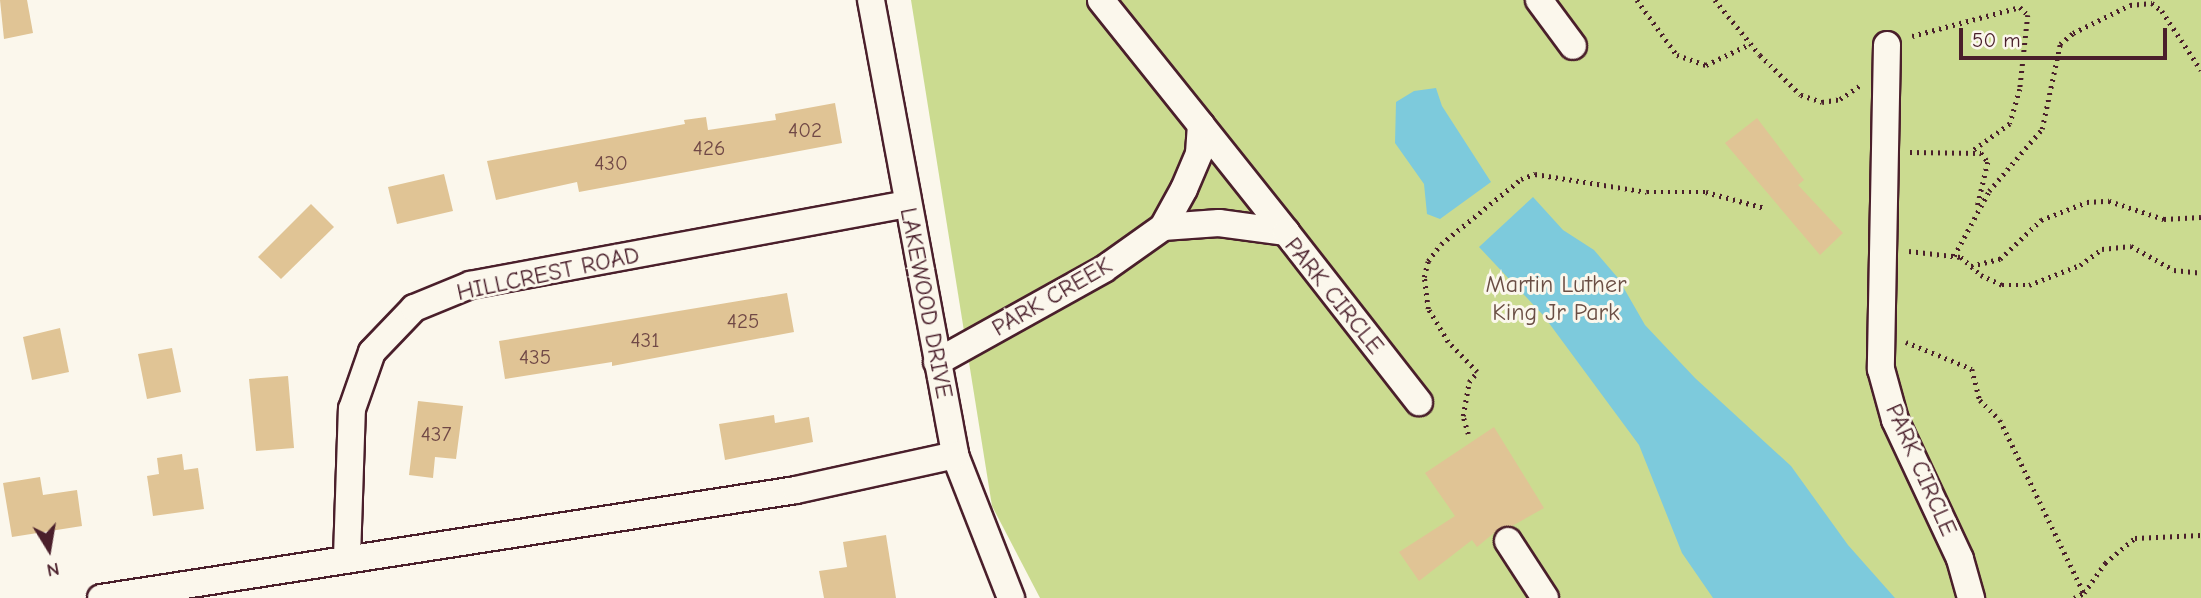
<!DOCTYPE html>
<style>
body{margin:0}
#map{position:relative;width:2201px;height:598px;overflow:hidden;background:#fbf7ec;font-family:"Comic Neue",sans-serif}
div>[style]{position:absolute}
.green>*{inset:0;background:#cbdb90}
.water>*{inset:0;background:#7dcadc}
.building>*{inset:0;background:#e0c495}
.path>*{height:4.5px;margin-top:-2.25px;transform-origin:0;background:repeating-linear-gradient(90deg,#4a1f2b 0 2px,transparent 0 7px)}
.roads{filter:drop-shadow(2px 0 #4a1f2b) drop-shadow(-2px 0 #4a1f2b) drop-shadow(0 2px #4a1f2b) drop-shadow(0 -2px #4a1f2b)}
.minor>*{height:26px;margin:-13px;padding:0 13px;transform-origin:13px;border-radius:13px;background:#fbf7ec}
span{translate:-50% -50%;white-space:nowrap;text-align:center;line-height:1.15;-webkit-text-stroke:6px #fbf7ec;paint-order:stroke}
.number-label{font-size:21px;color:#704846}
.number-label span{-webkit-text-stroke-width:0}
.street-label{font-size:24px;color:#4a1f2b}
.park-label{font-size:24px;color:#6a4e44}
.north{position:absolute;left:14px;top:514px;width:70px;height:70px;-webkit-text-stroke:5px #fbf7ec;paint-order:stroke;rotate:169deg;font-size:19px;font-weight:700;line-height:28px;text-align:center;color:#4a1f2b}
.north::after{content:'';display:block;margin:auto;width:24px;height:32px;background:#4a1f2b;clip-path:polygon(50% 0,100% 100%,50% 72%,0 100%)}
.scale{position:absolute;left:1959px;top:28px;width:208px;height:32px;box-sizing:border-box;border:4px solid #4a1f2b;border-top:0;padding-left:9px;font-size:21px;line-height:24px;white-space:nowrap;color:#4a1f2b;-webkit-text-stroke:5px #fbf7ec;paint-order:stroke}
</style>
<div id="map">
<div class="green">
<div style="clip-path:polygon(911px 0,2201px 0,2201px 598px,1040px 598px,992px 506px)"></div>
</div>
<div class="water">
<div style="clip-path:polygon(1436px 88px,1442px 106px,1491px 182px,1440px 219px,1427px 214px,1424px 184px,1395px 143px,1396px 102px,1414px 91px)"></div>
<div style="clip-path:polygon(1533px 197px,1563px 230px,1594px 250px,1618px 278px,1645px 325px,1695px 378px,1791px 466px,1848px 545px,1895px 598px,1713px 598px,1682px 553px,1639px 445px,1543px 315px,1479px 247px)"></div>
</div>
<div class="building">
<div style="clip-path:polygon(0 0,27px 0,33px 33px,4px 39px)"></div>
<div style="clip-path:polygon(835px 103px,842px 143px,579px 192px,577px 182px,496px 200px,487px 161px,685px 124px,684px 120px,706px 117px,708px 130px,776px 120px,775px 114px)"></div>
<div style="clip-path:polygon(1757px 118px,1804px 180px,1798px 185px,1843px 233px,1820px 255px,1725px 143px)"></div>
<div style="clip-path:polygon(444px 174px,453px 211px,397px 224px,388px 187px)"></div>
<div style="clip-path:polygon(311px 204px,334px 227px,281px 279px,258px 257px)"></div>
<div style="clip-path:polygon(787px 293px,794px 332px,612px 366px,612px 362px,505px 379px,499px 341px)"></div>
<div style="clip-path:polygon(60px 328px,69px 372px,32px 380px,23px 337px)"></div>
<div style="clip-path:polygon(172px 348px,181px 392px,147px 399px,138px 354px)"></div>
<div style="clip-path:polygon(288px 376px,294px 448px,256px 451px,249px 379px)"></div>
<div style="clip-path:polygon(418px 401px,463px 406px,456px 459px,435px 457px,433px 478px,409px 475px)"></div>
<div style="clip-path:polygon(774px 415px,775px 423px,809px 417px,813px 442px,725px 460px,719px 424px)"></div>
<div style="clip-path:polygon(1494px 427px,1544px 508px,1512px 526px,1500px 528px,1477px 547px,1472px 540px,1419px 581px,1399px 552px,1455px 516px,1425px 473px)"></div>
<div style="clip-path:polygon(182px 454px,184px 470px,198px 468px,204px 509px,153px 516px,147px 476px,159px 474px,157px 458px)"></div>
<div style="clip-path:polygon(40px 477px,43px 495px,77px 490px,82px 526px,12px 537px,3px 483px)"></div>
<div style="clip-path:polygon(886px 535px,896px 598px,824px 598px,819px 571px,847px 567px,843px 542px)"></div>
</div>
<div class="path">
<div style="left:1637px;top:0;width:68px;rotate:54deg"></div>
<div style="left:1677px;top:55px;width:31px;rotate:19deg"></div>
<div style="left:1706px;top:65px;width:49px;rotate:-25.5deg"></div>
<div style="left:1715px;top:0;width:71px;rotate:50.7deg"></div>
<div style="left:1760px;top:55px;width:57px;rotate:44.3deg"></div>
<div style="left:1801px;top:95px;width:22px;rotate:18deg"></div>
<div style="left:1822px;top:102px;width:18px;rotate:-9deg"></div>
<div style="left:1840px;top:99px;width:25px;rotate:-34deg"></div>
<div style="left:1912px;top:36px;width:112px;rotate:-15deg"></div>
<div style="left:2020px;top:7px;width:11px;rotate:45deg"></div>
<div style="left:2028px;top:15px;width:74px;rotate:96.2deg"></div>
<div style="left:2020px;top:89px;width:36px;rotate:106deg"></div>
<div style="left:2010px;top:124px;width:48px;rotate:144.3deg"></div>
<div style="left:1910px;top:152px;width:71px;rotate:0.8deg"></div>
<div style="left:1981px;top:153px;width:11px;rotate:52deg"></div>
<div style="left:1988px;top:162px;width:48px;rotate:103.2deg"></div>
<div style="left:1909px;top:251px;width:52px;rotate:6.6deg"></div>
<div style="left:1961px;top:257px;width:27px;rotate:42deg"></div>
<div style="left:1981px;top:275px;width:23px;rotate:25deg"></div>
<div style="left:2002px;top:285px;width:27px"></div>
<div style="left:2029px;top:285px;width:55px;rotate:-21.4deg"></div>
<div style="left:2080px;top:265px;width:27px;rotate:-36deg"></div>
<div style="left:2102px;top:249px;width:29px;rotate:-6deg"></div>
<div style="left:2131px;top:246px;width:49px;rotate:29.2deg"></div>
<div style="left:2174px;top:270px;width:27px;rotate:6deg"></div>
<div style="left:1954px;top:256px;width:74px;rotate:-61.7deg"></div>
<div style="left:1989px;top:191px;width:82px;rotate:-49.5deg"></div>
<div style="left:2042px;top:129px;width:87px;rotate:-78deg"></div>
<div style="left:2060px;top:44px;width:17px;rotate:-40deg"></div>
<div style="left:2073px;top:33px;width:64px;rotate:-26.2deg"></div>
<div style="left:2130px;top:5px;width:22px;rotate:-5deg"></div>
<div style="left:2152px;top:3px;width:13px;rotate:39deg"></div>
<div style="left:2162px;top:11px;width:71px;rotate:56.5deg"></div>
<div style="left:1971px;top:266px;width:30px;rotate:-14deg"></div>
<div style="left:2000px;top:259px;width:57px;rotate:-43.6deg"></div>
<div style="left:2041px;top:220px;width:49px;rotate:-21.4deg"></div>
<div style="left:2087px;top:202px;width:22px;rotate:-3deg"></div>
<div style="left:2109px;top:201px;width:58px;rotate:18.1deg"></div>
<div style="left:2164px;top:219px;width:37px;rotate:-3deg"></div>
<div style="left:1906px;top:342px;width:71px;rotate:22.2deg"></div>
<div style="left:1972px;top:369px;width:32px;rotate:76deg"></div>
<div style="left:1980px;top:400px;width:28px;rotate:45deg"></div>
<div style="left:2000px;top:420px;width:192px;rotate:64.1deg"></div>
<div style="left:1468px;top:434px;width:19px;rotate:-106deg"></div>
<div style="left:1463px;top:416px;width:35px;rotate:-80deg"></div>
<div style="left:1469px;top:382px;width:13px;rotate:-51deg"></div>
<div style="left:1477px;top:372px;width:42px;rotate:-134deg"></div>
<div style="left:1448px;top:342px;width:39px;rotate:-121deg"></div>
<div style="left:1428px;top:309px;width:32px;rotate:-97deg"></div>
<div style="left:1424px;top:277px;width:16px;rotate:-76deg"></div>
<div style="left:1428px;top:261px;width:21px;rotate:-53deg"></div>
<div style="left:1441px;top:244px;width:103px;rotate:-39.1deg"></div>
<div style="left:1521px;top:179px;width:15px;rotate:-20deg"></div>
<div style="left:1535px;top:174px;width:113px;rotate:9.1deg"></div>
<div style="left:1647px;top:192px;width:59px"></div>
<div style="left:1706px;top:192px;width:61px;rotate:15.2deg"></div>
<div style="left:2074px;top:598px;width:11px;rotate:-27deg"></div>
<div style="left:2084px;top:593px;width:37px;rotate:-55deg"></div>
<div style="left:2105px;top:563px;width:39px;rotate:-40deg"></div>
<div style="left:2135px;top:538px;width:66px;rotate:-2.6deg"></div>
</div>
<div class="roads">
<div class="minor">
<div style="left:871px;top:0;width:463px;rotate:79.5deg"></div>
<div style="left:955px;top:455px;width:154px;rotate:68.6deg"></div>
<div style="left:1539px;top:0;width:57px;rotate:53.5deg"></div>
<div style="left:1887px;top:45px;width:324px;rotate:91.1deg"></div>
<div style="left:1881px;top:369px;width:53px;rotate:74.6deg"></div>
<div style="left:1895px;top:420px;width:153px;rotate:64.9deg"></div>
<div style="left:1960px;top:559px;width:41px;rotate:74.2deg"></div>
<div style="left:1201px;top:125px;width:137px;rotate:51.5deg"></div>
<div style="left:1163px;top:227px;width:56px;rotate:-4.1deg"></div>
<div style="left:1219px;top:223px;width:68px;rotate:7.7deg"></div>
<div style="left:1286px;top:232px;width:216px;rotate:52deg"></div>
<div style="left:937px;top:362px;width:191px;rotate:-29.1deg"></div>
<div style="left:1104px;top:269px;width:72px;rotate:-35.4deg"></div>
<div style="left:1163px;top:227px;width:43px;rotate:-61.1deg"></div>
<div style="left:1184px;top:189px;width:39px;rotate:-67deg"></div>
<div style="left:1199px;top:153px;width:28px;rotate:-86deg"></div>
<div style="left:1201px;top:125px;width:160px;rotate:-128.7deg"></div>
<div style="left:1508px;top:541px;width:68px;rotate:57deg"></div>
<div style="left:347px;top:557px;width:148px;rotate:-88.1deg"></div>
<div style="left:352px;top:409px;width:60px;rotate:-70.7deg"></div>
<div style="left:372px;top:352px;width:61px;rotate:-46.3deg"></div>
<div style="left:414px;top:308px;width:61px;rotate:-22.3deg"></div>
<div style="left:470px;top:285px;width:444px;rotate:-10.5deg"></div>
<div style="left:101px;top:598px;width:703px;rotate:-8.83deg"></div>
<div style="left:796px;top:490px;width:163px;rotate:-12.4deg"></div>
</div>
</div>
<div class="number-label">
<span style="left:805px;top:130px">402</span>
<span style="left:709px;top:148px">426</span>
<span style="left:611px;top:163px">430</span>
<span style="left:743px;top:321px">425</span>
<span style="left:645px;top:340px">431</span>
<span style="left:535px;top:357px">435</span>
<span style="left:436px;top:434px">437</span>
</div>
<div class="street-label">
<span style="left:548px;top:274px;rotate:-12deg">HILLCREST ROAD</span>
<span style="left:1334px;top:296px;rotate:51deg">PARK CIRCLE</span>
<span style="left:1052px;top:297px;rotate:-30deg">PARK CREEK</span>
<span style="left:926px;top:303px;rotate:79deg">LAKEWOOD DRIVE</span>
<span style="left:1921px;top:470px;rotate:66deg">PARK CIRCLE</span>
</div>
<div class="park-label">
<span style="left:1556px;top:299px">Martin Luther<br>King Jr Park</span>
</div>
<div class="north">N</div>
<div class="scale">50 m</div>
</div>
